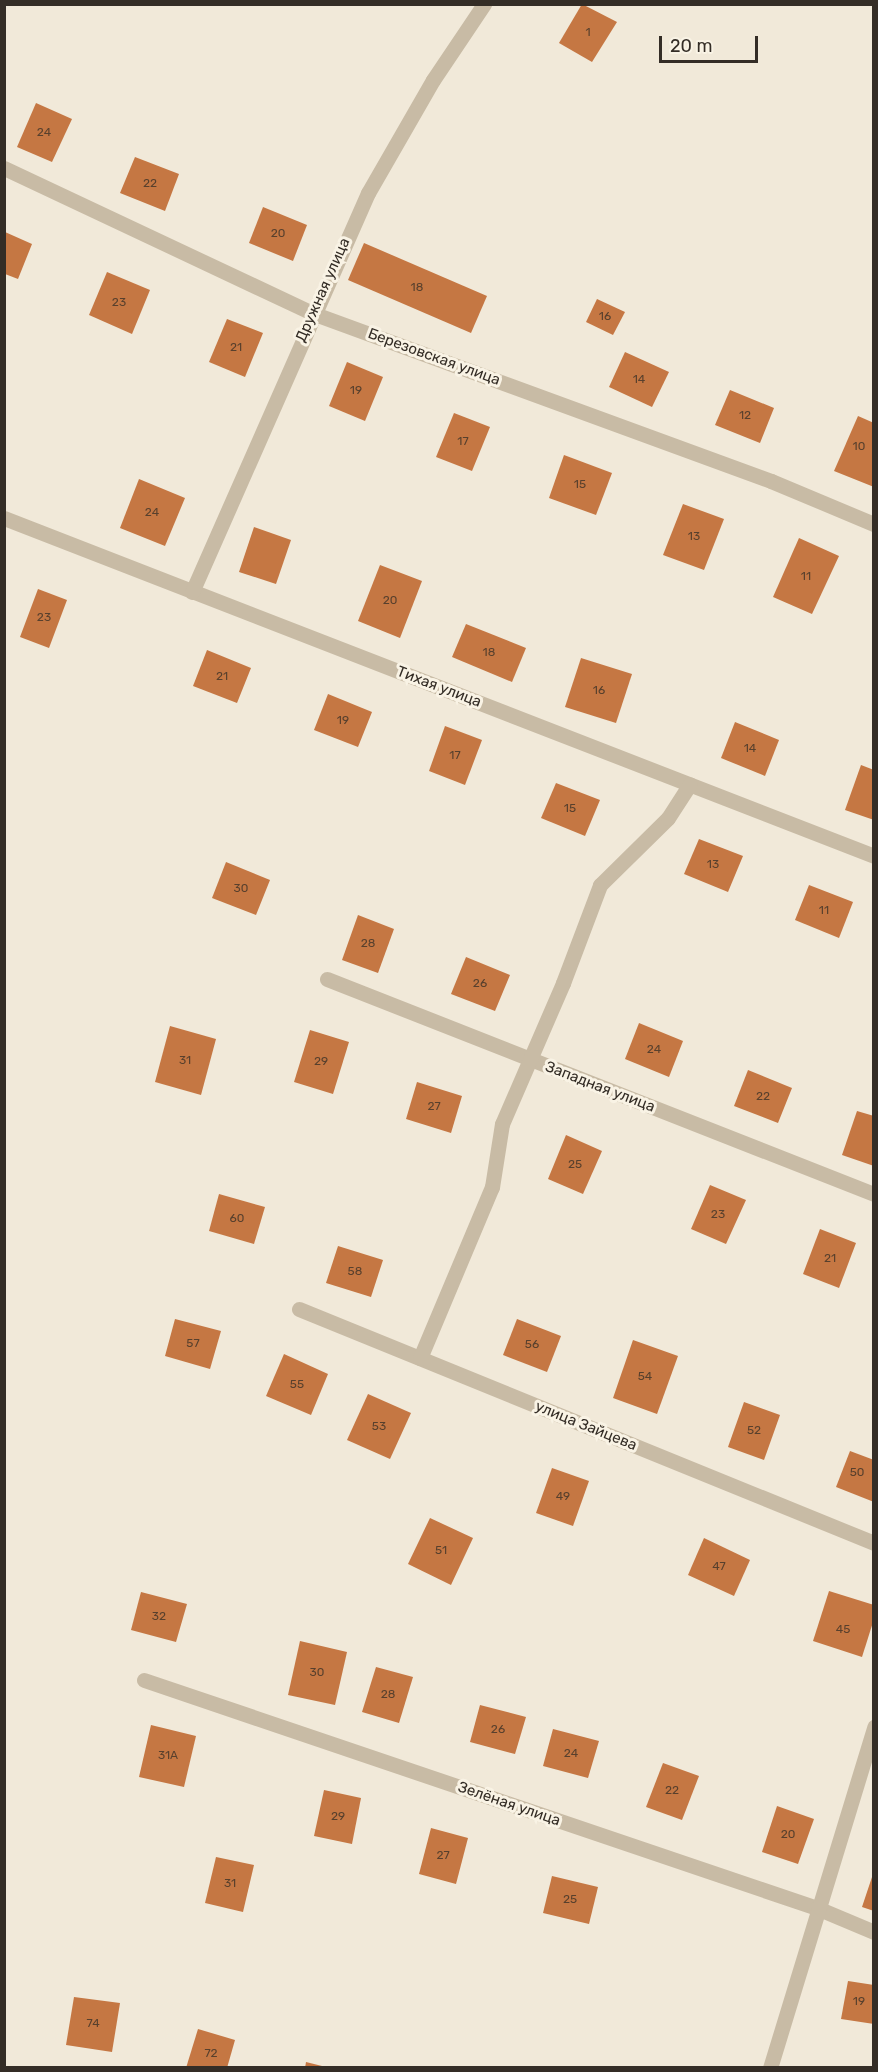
<!DOCTYPE html>
<meta charset="utf-8">
<style>
body{margin:0}
#map{position:relative;width:878px;height:2072px;overflow:hidden;background:#f1e9d9;font-family:Rubik,sans-serif}
div>[style]{position:absolute}
.building>*{inset:0;background:#c57743}
.minor>*{height:15px;margin:-7.5px;padding:0 7.5px;transform-origin:7.5px;border-radius:7.5px;background:#c8bba5}
span{translate:-50% -50%;white-space:nowrap;text-align:center;line-height:1.15;-webkit-text-stroke:6px #f9f3e5;paint-order:stroke}
.number-label{font-size:12px;color:#58402d}
.number-label span{-webkit-text-stroke-width:0}
.street-label{font-size:15px;color:#342d26}
.frame{position:absolute;inset:0;border:6px solid #342d26;pointer-events:none}
.scale{position:absolute;left:659px;top:36px;width:99px;height:27px;box-sizing:border-box;border:3px solid #342d26;border-top:0;padding-left:8px;font-size:18px;line-height:21px;white-space:nowrap;color:#342d26;-webkit-text-stroke:4px #f9f3e5;paint-order:stroke}
</style>
<div id="map">
<div class="building">
<div style="clip-path:polygon(582px 4px,617px 22px,592px 62px,559px 43px)"></div>
<div style="clip-path:polygon(36px 103px,72px 119px,52px 162px,17px 147px)"></div>
<div style="clip-path:polygon(135px 157px,179px 174px,165px 211px,120px 193px)"></div>
<div style="clip-path:polygon(263px 207px,307px 225px,293px 261px,249px 243px)"></div>
<div style="clip-path:polygon(5px 232px,32px 244px,18px 279px,5px 274px)"></div>
<div style="clip-path:polygon(364px 243px,487px 296px,471px 333px,348px 280px)"></div>
<div style="clip-path:polygon(107px 272px,150px 290px,132px 334px,89px 315px)"></div>
<div style="clip-path:polygon(597px 299px,625px 312px,613px 335px,586px 322px)"></div>
<div style="clip-path:polygon(227px 319px,263px 333px,245px 377px,209px 362px)"></div>
<div style="clip-path:polygon(625px 352px,669px 372px,652px 407px,609px 387px)"></div>
<div style="clip-path:polygon(347px 362px,383px 377px,365px 421px,329px 406px)"></div>
<div style="clip-path:polygon(730px 390px,774px 408px,760px 443px,715px 425px)"></div>
<div style="clip-path:polygon(454px 413px,490px 427px,472px 471px,436px 457px)"></div>
<div style="clip-path:polygon(858px 416px,874px 423px,874px 487px,834px 471px)"></div>
<div style="clip-path:polygon(564px 455px,612px 473px,596px 515px,549px 498px)"></div>
<div style="clip-path:polygon(139px 479px,185px 498px,165px 546px,120px 528px)"></div>
<div style="clip-path:polygon(683px 504px,724px 519px,704px 570px,663px 555px)"></div>
<div style="clip-path:polygon(254px 527px,291px 540px,276px 584px,239px 572px)"></div>
<div style="clip-path:polygon(799px 538px,839px 556px,812px 614px,773px 597px)"></div>
<div style="clip-path:polygon(380px 565px,422px 581px,400px 638px,358px 621px)"></div>
<div style="clip-path:polygon(38px 589px,67px 600px,49px 648px,20px 637px)"></div>
<div style="clip-path:polygon(466px 624px,526px 648px,512px 682px,452px 657px)"></div>
<div style="clip-path:polygon(207px 650px,251px 668px,237px 703px,193px 686px)"></div>
<div style="clip-path:polygon(581px 658px,632px 674px,616px 723px,565px 707px)"></div>
<div style="clip-path:polygon(328px 694px,372px 712px,358px 747px,314px 730px)"></div>
<div style="clip-path:polygon(735px 722px,779px 740px,765px 776px,721px 758px)"></div>
<div style="clip-path:polygon(445px 726px,482px 740px,465px 785px,429px 771px)"></div>
<div style="clip-path:polygon(861px 765px,874px 770px,874px 820px,845px 810px)"></div>
<div style="clip-path:polygon(556px 783px,600px 800px,585px 836px,541px 818px)"></div>
<div style="clip-path:polygon(699px 839px,743px 856px,728px 892px,684px 874px)"></div>
<div style="clip-path:polygon(226px 862px,270px 880px,256px 915px,212px 898px)"></div>
<div style="clip-path:polygon(809px 885px,853px 902px,839px 938px,795px 920px)"></div>
<div style="clip-path:polygon(358px 915px,394px 929px,378px 973px,342px 960px)"></div>
<div style="clip-path:polygon(466px 957px,510px 975px,495px 1011px,451px 994px)"></div>
<div style="clip-path:polygon(639px 1023px,683px 1041px,669px 1077px,625px 1059px)"></div>
<div style="clip-path:polygon(170px 1026px,216px 1039px,201px 1095px,155px 1082px)"></div>
<div style="clip-path:polygon(310px 1030px,349px 1042px,333px 1094px,294px 1082px)"></div>
<div style="clip-path:polygon(748px 1070px,792px 1088px,778px 1123px,734px 1106px)"></div>
<div style="clip-path:polygon(417px 1082px,462px 1096px,451px 1133px,406px 1119px)"></div>
<div style="clip-path:polygon(857px 1111px,874px 1116px,874px 1166px,842px 1155px)"></div>
<div style="clip-path:polygon(566px 1135px,602px 1151px,583px 1194px,548px 1179px)"></div>
<div style="clip-path:polygon(710px 1185px,746px 1200px,726px 1244px,691px 1229px)"></div>
<div style="clip-path:polygon(219px 1194px,265px 1207px,254px 1244px,209px 1231px)"></div>
<div style="clip-path:polygon(820px 1229px,856px 1243px,839px 1288px,803px 1274px)"></div>
<div style="clip-path:polygon(338px 1246px,383px 1260px,371px 1297px,326px 1283px)"></div>
<div style="clip-path:polygon(175px 1319px,221px 1331px,210px 1369px,165px 1356px)"></div>
<div style="clip-path:polygon(517px 1319px,561px 1336px,547px 1372px,503px 1355px)"></div>
<div style="clip-path:polygon(633px 1340px,678px 1356px,657px 1414px,613px 1398px)"></div>
<div style="clip-path:polygon(284px 1354px,328px 1374px,311px 1415px,266px 1396px)"></div>
<div style="clip-path:polygon(368px 1394px,411px 1413px,390px 1459px,347px 1440px)"></div>
<div style="clip-path:polygon(744px 1402px,780px 1415px,764px 1460px,728px 1447px)"></div>
<div style="clip-path:polygon(850px 1451px,874px 1460px,874px 1502px,836px 1487px)"></div>
<div style="clip-path:polygon(552px 1468px,589px 1481px,573px 1526px,536px 1513px)"></div>
<div style="clip-path:polygon(430px 1518px,473px 1538px,451px 1585px,408px 1564px)"></div>
<div style="clip-path:polygon(704px 1538px,750px 1560px,734px 1596px,688px 1575px)"></div>
<div style="clip-path:polygon(829px 1591px,874px 1605px,874px 1619px,862px 1657px,813px 1641px)"></div>
<div style="clip-path:polygon(141px 1592px,187px 1604px,176px 1642px,131px 1630px)"></div>
<div style="clip-path:polygon(300px 1641px,347px 1652px,335px 1705px,288px 1695px)"></div>
<div style="clip-path:polygon(376px 1667px,413px 1677px,399px 1723px,362px 1712px)"></div>
<div style="clip-path:polygon(480px 1705px,526px 1717px,515px 1754px,470px 1742px)"></div>
<div style="clip-path:polygon(151px 1725px,196px 1736px,184px 1787px,139px 1777px)"></div>
<div style="clip-path:polygon(553px 1729px,599px 1741px,588px 1778px,543px 1766px)"></div>
<div style="clip-path:polygon(663px 1763px,699px 1776px,682px 1820px,646px 1807px)"></div>
<div style="clip-path:polygon(324px 1790px,361px 1798px,352px 1844px,314px 1836px)"></div>
<div style="clip-path:polygon(777px 1806px,814px 1819px,798px 1864px,762px 1852px)"></div>
<div style="clip-path:polygon(431px 1828px,468px 1838px,456px 1884px,419px 1874px)"></div>
<div style="clip-path:polygon(216px 1857px,254px 1865px,243px 1912px,205px 1903px)"></div>
<div style="clip-path:polygon(874px 1871px,874px 1911px,862px 1907px)"></div>
<div style="clip-path:polygon(552px 1876px,598px 1887px,589px 1924px,543px 1913px)"></div>
<div style="clip-path:polygon(848px 1981px,874px 1985px,874px 2024px,841px 2019px)"></div>
<div style="clip-path:polygon(74px 1997px,120px 2003px,112px 2052px,66px 2045px)"></div>
<div style="clip-path:polygon(198px 2029px,235px 2040px,227px 2068px,186px 2068px)"></div>
<div style="clip-path:polygon(306px 2062px,326px 2067px,325px 2068px,305px 2068px)"></div>
</div>
<div class="minor">
<div style="left:4px;top:168px;width:340px;rotate:25.2deg"></div>
<div style="left:312px;top:313px;width:489px;rotate:20.1deg"></div>
<div style="left:771px;top:481px;width:112px;rotate:22.7deg"></div>
<div style="left:4px;top:518px;width:933px;rotate:21.23deg"></div>
<div style="left:192px;top:592px;width:436px;rotate:-66.2deg"></div>
<div style="left:368px;top:193px;width:130px;rotate:-60.1deg"></div>
<div style="left:433px;top:80px;width:92px;rotate:-56.1deg"></div>
<div style="left:327px;top:979px;width:588px;rotate:21.46deg"></div>
<div style="left:299px;top:1309px;width:621px;rotate:22.14deg"></div>
<div style="left:420px;top:1358px;width:186px;rotate:-67.2deg"></div>
<div style="left:492px;top:1187px;width:64px;rotate:-81deg"></div>
<div style="left:502px;top:1124px;width:154px;rotate:-66.6deg"></div>
<div style="left:563px;top:983px;width:105px;rotate:-69.3deg"></div>
<div style="left:600px;top:885px;width:95px;rotate:-44.6deg"></div>
<div style="left:668px;top:818px;width:40px;rotate:-57.1deg"></div>
<div style="left:144px;top:1680px;width:711px;rotate:18.72deg"></div>
<div style="left:817px;top:1908px;width:62px;rotate:22.8deg"></div>
<div style="left:770px;top:2068px;width:357px;rotate:-73deg"></div>
</div>
<div class="number-label">
<span style="left:588px;top:33px">1</span>
<span style="left:44px;top:133px">24</span>
<span style="left:150px;top:184px">22</span>
<span style="left:278px;top:234px">20</span>
<span style="left:417px;top:288px">18</span>
<span style="left:119px;top:303px">23</span>
<span style="left:605px;top:317px">16</span>
<span style="left:236px;top:348px">21</span>
<span style="left:639px;top:380px">14</span>
<span style="left:356px;top:391px">19</span>
<span style="left:745px;top:416px">12</span>
<span style="left:463px;top:442px">17</span>
<span style="left:859px;top:447px">10</span>
<span style="left:580px;top:485px">15</span>
<span style="left:152px;top:513px">24</span>
<span style="left:694px;top:537px">13</span>
<span style="left:806px;top:577px">11</span>
<span style="left:390px;top:601px">20</span>
<span style="left:44px;top:618px">23</span>
<span style="left:489px;top:653px">18</span>
<span style="left:222px;top:677px">21</span>
<span style="left:599px;top:691px">16</span>
<span style="left:343px;top:721px">19</span>
<span style="left:750px;top:749px">14</span>
<span style="left:455px;top:756px">17</span>
<span style="left:570px;top:809px">15</span>
<span style="left:713px;top:865px">13</span>
<span style="left:241px;top:889px">30</span>
<span style="left:824px;top:911px">11</span>
<span style="left:368px;top:944px">28</span>
<span style="left:480px;top:984px">26</span>
<span style="left:654px;top:1050px">24</span>
<span style="left:185px;top:1061px">31</span>
<span style="left:321px;top:1062px">29</span>
<span style="left:763px;top:1097px">22</span>
<span style="left:434px;top:1107px">27</span>
<span style="left:575px;top:1165px">25</span>
<span style="left:718px;top:1215px">23</span>
<span style="left:237px;top:1219px">60</span>
<span style="left:830px;top:1259px">21</span>
<span style="left:355px;top:1272px">58</span>
<span style="left:193px;top:1344px">57</span>
<span style="left:532px;top:1345px">56</span>
<span style="left:645px;top:1377px">54</span>
<span style="left:297px;top:1385px">55</span>
<span style="left:379px;top:1427px">53</span>
<span style="left:754px;top:1431px">52</span>
<span style="left:857px;top:1473px">50</span>
<span style="left:563px;top:1497px">49</span>
<span style="left:441px;top:1551px">51</span>
<span style="left:719px;top:1567px">47</span>
<span style="left:159px;top:1617px">32</span>
<span style="left:843px;top:1630px">45</span>
<span style="left:317px;top:1673px">30</span>
<span style="left:388px;top:1695px">28</span>
<span style="left:498px;top:1730px">26</span>
<span style="left:571px;top:1754px">24</span>
<span style="left:168px;top:1756px">31А</span>
<span style="left:672px;top:1791px">22</span>
<span style="left:338px;top:1817px">29</span>
<span style="left:788px;top:1835px">20</span>
<span style="left:443px;top:1856px">27</span>
<span style="left:230px;top:1884px">31</span>
<span style="left:570px;top:1900px">25</span>
<span style="left:859px;top:2002px">19</span>
<span style="left:93px;top:2024px">74</span>
<span style="left:211px;top:2054px">72</span>
</div>
<div class="street-label">
<span style="left:323px;top:290px;rotate:-66deg">Дружная улица</span>
<span style="left:434px;top:357px;rotate:20deg">Березовская улица</span>
<span style="left:439px;top:687px;rotate:21deg">Тихая улица</span>
<span style="left:600px;top:1087px;rotate:21deg">Западная улица</span>
<span style="left:586px;top:1426px;rotate:22deg">улица Зайцева</span>
<span style="left:509px;top:1804px;rotate:19deg">Зелёная улица</span>
</div>
<div class="frame"></div>
<div class="scale">20 m</div>
</div>
